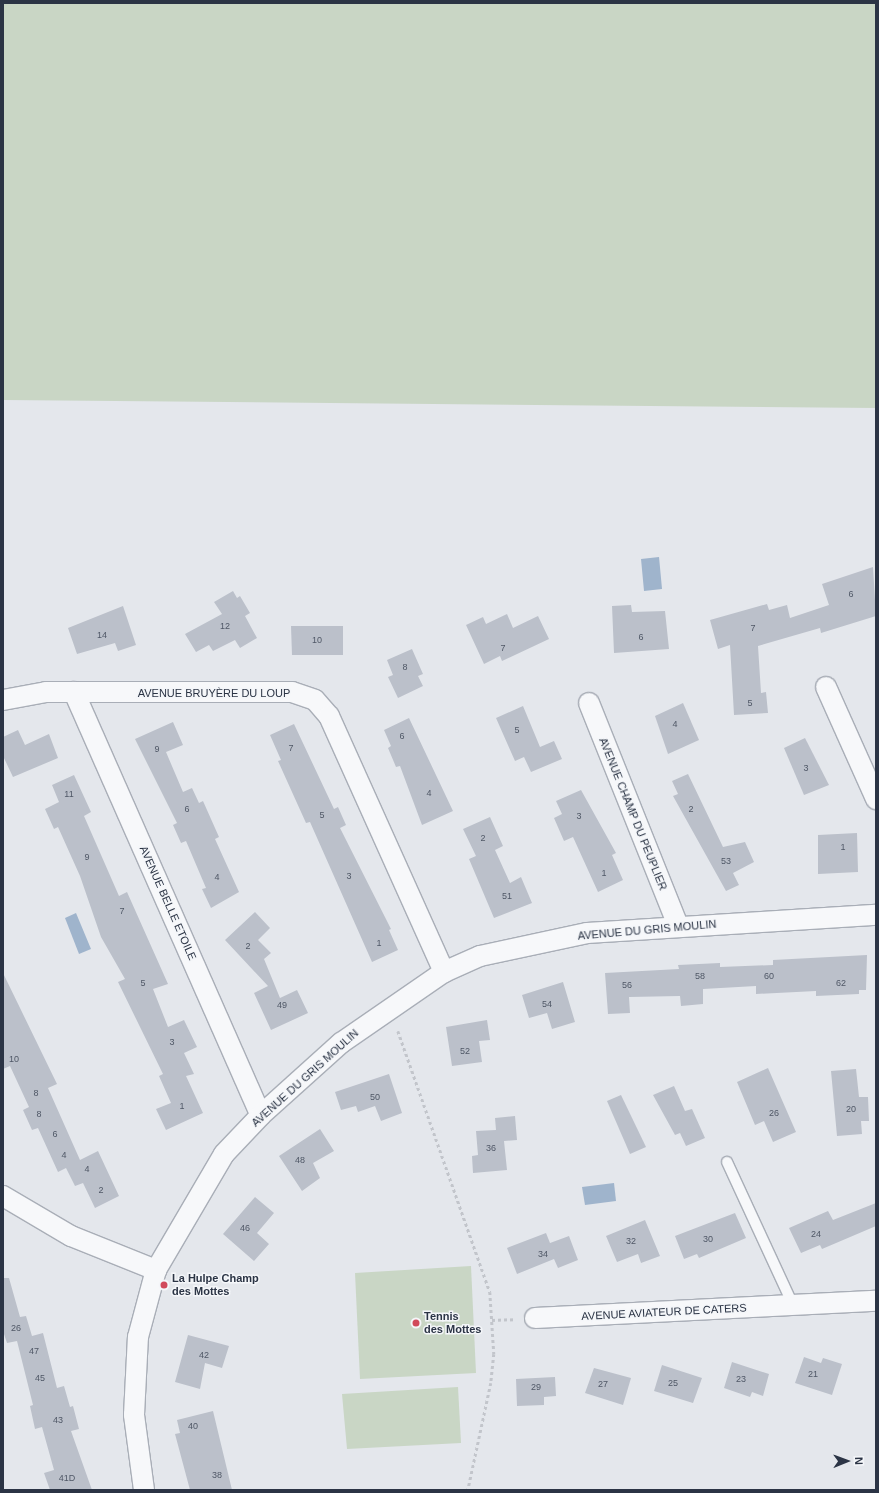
<!DOCTYPE html>
<meta charset="utf-8">
<style>
body{margin:0}
#map{position:relative;width:879px;height:1493px;overflow:hidden;background:#e4e7ec;font-family:Helvetica,sans-serif}
div>[style]{position:absolute}
.green>*{inset:0;background:#c9d6c5}
.water>*{inset:0;background:#9fb4cc}
.building>*{inset:0;background:#bbc0ca}
.path>*{height:2.5px;margin-top:-1.25px;transform-origin:0;background:repeating-linear-gradient(90deg,#c2c5cb 0 3px,transparent 0 6px)}
.roads{filter:drop-shadow(1px 0 #a9aeb7) drop-shadow(-1px 0 #a9aeb7) drop-shadow(0 1px #a9aeb7) drop-shadow(0 -1px #a9aeb7)}
.lane>*{height:10px;margin:-5px;padding:0 5px;transform-origin:5px;border-radius:5px;background:#f7f8fa}
.street>*{height:20px;margin:-10px;padding:0 10px;transform-origin:10px;border-radius:10px;background:#f7f8fa}
.dots>*{width:11px;height:11px;translate:-50% -50%;box-sizing:border-box;border:2px solid #f4f6f9;border-radius:50%}
span{translate:-50% -50%;white-space:nowrap;text-align:center;line-height:1.15;-webkit-text-stroke:3px #f4f6f9;paint-order:stroke}
.number-label{font-size:9px;color:#4f5766}
.number-label span{-webkit-text-stroke-width:0}
.street-label{font-size:11px;color:#2b3445}
.poi-label{font-size:11px;color:#2b3445;font-weight:700}
.left{translate:0 -50%;text-align:left}
.frame{position:absolute;inset:0;border:4px solid #2b3445;pointer-events:none}
.north{position:absolute;left:827px;top:1441px;width:40px;height:40px;-webkit-text-stroke:3px #f4f6f9;paint-order:stroke;rotate:89deg;font-size:11px;font-weight:700;line-height:16px;text-align:center;color:#2b3445}
.north::after{content:'';display:block;margin:auto;width:14px;height:18px;background:#2b3445;clip-path:polygon(50% 0,100% 100%,50% 72%,0 100%)}
</style>
<div id="map">
<div class="green">
<div style="clip-path:polygon(3px 3px,876px 3px,876px 408px,3px 400px)"></div>
<div style="clip-path:polygon(471px 1266px,476px 1373px,360px 1379px,355px 1273px)"></div>
<div style="clip-path:polygon(458px 1387px,461px 1443px,347px 1449px,342px 1394px)"></div>
</div>
<div class="water">
<div style="clip-path:polygon(659px 557px,662px 589px,644px 591px,641px 559px)"></div>
<div style="clip-path:polygon(76px 913px,91px 949px,79px 954px,65px 918px)"></div>
<div style="clip-path:polygon(614px 1183px,616px 1201px,585px 1205px,582px 1187px)"></div>
</div>
<div class="building">
<div style="clip-path:polygon(873px 567px,876px 616px,821px 633px,820px 628px,758px 646px,761px 693px,766px 692px,768px 713px,734px 715px,730px 645px,718px 649px,710px 620px,767px 604px,769px 610px,787px 605px,790px 618px,829px 605px,822px 584px)"></div>
<div style="clip-path:polygon(233px 591px,237px 598px,240px 596px,250px 613px,245px 616px,257px 638px,240px 648px,235px 640px,213px 651px,209px 645px,196px 652px,185px 634px,222px 614px,214px 602px)"></div>
<div style="clip-path:polygon(631px 605px,632px 612px,665px 611px,669px 649px,614px 653px,612px 606px)"></div>
<div style="clip-path:polygon(123px 606px,136px 645px,118px 651px,115px 643px,77px 654px,68px 628px)"></div>
<div style="clip-path:polygon(507px 614px,513px 628px,538px 616px,549px 639px,502px 661px,500px 656px,484px 664px,466px 625px,483px 617px,486px 624px)"></div>
<div style="clip-path:polygon(291px 626px,343px 626px,343px 655px,292px 655px)"></div>
<div style="clip-path:polygon(412px 649px,423px 674px,418px 676px,423px 686px,398px 698px,388px 677px,393px 675px,387px 660px)"></div>
<div style="clip-path:polygon(683px 703px,699px 740px,668px 754px,655px 716px)"></div>
<div style="clip-path:polygon(523px 706px,540px 747px,554px 741px,562px 759px,531px 772px,524px 757px,515px 761px,496px 718px)"></div>
<div style="clip-path:polygon(409px 718px,453px 811px,422px 825px,400px 766px,396px 767px,388px 748px,391px 746px,384px 730px)"></div>
<div style="clip-path:polygon(173px 722px,183px 745px,166px 752px,183px 792px,192px 788px,199px 803px,203px 801px,219px 837px,215px 839px,239px 892px,211px 908px,202px 889px,206px 888px,186px 841px,181px 843px,173px 825px,177px 823px,135px 739px)"></div>
<div style="clip-path:polygon(294px 724px,334px 809px,338px 807px,346px 825px,340px 828px,391px 929px,389px 930px,398px 950px,372px 962px,310px 822px,306px 823px,278px 761px,281px 760px,270px 735px)"></div>
<div style="clip-path:polygon(18px 730px,25px 745px,49px 734px,58px 758px,13px 777px,3px 756px,3px 737px)"></div>
<div style="clip-path:polygon(805px 738px,829px 785px,804px 795px,784px 748px)"></div>
<div style="clip-path:polygon(688px 774px,723px 847px,745px 842px,754px 862px,733px 873px,739px 885px,726px 891px,673px 796px,678px 794px,672px 781px)"></div>
<div style="clip-path:polygon(74px 775px,91px 812px,84px 816px,119px 896px,127px 892px,168px 984px,153px 989px,168px 1027px,184px 1020px,197px 1047px,184px 1053px,194px 1074px,186px 1076px,203px 1113px,166px 1130px,156px 1109px,171px 1103px,159px 1076px,163px 1074px,118px 982px,125px 979px,101px 937px,80px 876px,58px 827px,54px 829px,45px 809px,59px 802px,52px 785px)"></div>
<div style="clip-path:polygon(581px 790px,616px 853px,612px 855px,623px 880px,598px 892px,573px 837px,564px 841px,554px 818px,562px 814px,556px 801px)"></div>
<div style="clip-path:polygon(490px 817px,503px 846px,495px 850px,510px 883px,521px 877px,532px 903px,494px 918px,469px 859px,476px 856px,463px 829px)"></div>
<div style="clip-path:polygon(857px 833px,858px 872px,818px 874px,818px 835px)"></div>
<div style="clip-path:polygon(255px 912px,270px 928px,258px 940px,271px 953px,264px 959px,280px 998px,297px 990px,308px 1013px,271px 1030px,254px 993px,268px 986px,225px 940px)"></div>
<div style="clip-path:polygon(867px 955px,866px 990px,859px 990px,859px 994px,816px 996px,816px 991px,756px 994px,756px 986px,703px 989px,703px 1004px,681px 1006px,680px 996px,629px 997px,630px 1013px,608px 1014px,605px 973px,679px 969px,678px 965px,720px 963px,720px 967px,773px 965px,773px 960px)"></div>
<div style="clip-path:polygon(3px 973px,57px 1084px,48px 1088px,80px 1160px,98px 1151px,119px 1196px,95px 1208px,83px 1183px,75px 1186px,66px 1168px,58px 1172px,38px 1128px,32px 1130px,23px 1110px,29px 1107px,10px 1066px,3px 1069px)"></div>
<div style="clip-path:polygon(563px 982px,575px 1022px,552px 1029px,547px 1013px,529px 1018px,522px 995px)"></div>
<div style="clip-path:polygon(487px 1020px,490px 1040px,479px 1041px,482px 1062px,452px 1066px,446px 1027px)"></div>
<div style="clip-path:polygon(768px 1068px,796px 1132px,773px 1142px,764px 1121px,755px 1125px,737px 1082px)"></div>
<div style="clip-path:polygon(856px 1069px,859px 1097px,868px 1097px,869px 1121px,861px 1121px,862px 1134px,837px 1136px,831px 1071px)"></div>
<div style="clip-path:polygon(389px 1074px,402px 1113px,381px 1121px,375px 1106px,358px 1112px,356px 1106px,341px 1110px,335px 1092px)"></div>
<div style="clip-path:polygon(674px 1086px,685px 1111px,692px 1109px,705px 1138px,686px 1146px,680px 1133px,675px 1135px,653px 1095px)"></div>
<div style="clip-path:polygon(621px 1095px,646px 1147px,630px 1154px,607px 1101px)"></div>
<div style="clip-path:polygon(515px 1116px,517px 1140px,504px 1141px,507px 1170px,473px 1173px,472px 1156px,478px 1155px,476px 1131px,496px 1130px,495px 1118px)"></div>
<div style="clip-path:polygon(320px 1129px,334px 1151px,313px 1163px,320px 1178px,302px 1191px,279px 1156px)"></div>
<div style="clip-path:polygon(255px 1197px,274px 1213px,257px 1233px,269px 1244px,254px 1261px,223px 1234px)"></div>
<div style="clip-path:polygon(876px 1203px,876px 1226px,822px 1249px,820px 1245px,801px 1253px,789px 1228px,828px 1211px,833px 1220px)"></div>
<div style="clip-path:polygon(735px 1213px,746px 1238px,699px 1258px,697px 1254px,684px 1259px,675px 1236px)"></div>
<div style="clip-path:polygon(645px 1220px,660px 1256px,641px 1263px,638px 1254px,617px 1262px,606px 1236px)"></div>
<div style="clip-path:polygon(546px 1233px,550px 1243px,569px 1236px,578px 1260px,558px 1268px,554px 1259px,517px 1274px,507px 1248px)"></div>
<div style="clip-path:polygon(3px 1278px,9px 1278px,20px 1317px,26px 1316px,32px 1336px,43px 1333px,57px 1388px,64px 1386px,70px 1407px,73px 1406px,79px 1429px,71px 1431px,92px 1490px,50px 1490px,44px 1473px,54px 1470px,42px 1427px,35px 1429px,30px 1406px,33px 1405px,17px 1341px,7px 1343px,3px 1331px)"></div>
<div style="clip-path:polygon(188px 1335px,229px 1346px,222px 1368px,205px 1363px,200px 1389px,175px 1382px)"></div>
<div style="clip-path:polygon(804px 1357px,821px 1363px,823px 1358px,842px 1364px,832px 1395px,795px 1383px)"></div>
<div style="clip-path:polygon(732px 1362px,769px 1374px,763px 1396px,752px 1392px,750px 1397px,724px 1388px)"></div>
<div style="clip-path:polygon(662px 1365px,702px 1378px,693px 1403px,654px 1391px)"></div>
<div style="clip-path:polygon(594px 1368px,631px 1378px,623px 1405px,585px 1393px)"></div>
<div style="clip-path:polygon(555px 1377px,556px 1396px,544px 1397px,544px 1405px,517px 1406px,516px 1379px)"></div>
<div style="clip-path:polygon(213px 1411px,232px 1490px,190px 1490px,175px 1434px,180px 1433px,177px 1420px)"></div>
</div>
<div class="path">
<div style="left:398px;top:1031px;width:277px;rotate:70.6deg"></div>
<div style="left:490px;top:1292px;width:62px;rotate:86.3deg"></div>
<div style="left:494px;top:1354px;width:29px;rotate:96deg"></div>
<div style="left:491px;top:1383px;width:109px;rotate:102.1deg"></div>
<div style="left:492px;top:1320px;width:23px;rotate:-2deg"></div>
</div>
<div class="roads">
<div class="lane">
<div style="left:727px;top:1162px;width:157px;rotate:65.2deg"></div>
</div>
<div class="street">
<div style="left:826px;top:687px;width:123px;rotate:65.9deg"></div>
<div style="left:74px;top:692px;width:462px;rotate:66.2deg"></div>
<div style="left:3px;top:700px;width:44px;rotate:-10.5deg"></div>
<div style="left:46px;top:692px;width:246px"></div>
<div style="left:292px;top:692px;width:24px;rotate:19deg"></div>
<div style="left:315px;top:700px;width:21px;rotate:49deg"></div>
<div style="left:329px;top:716px;width:281px;rotate:65.8deg"></div>
<div style="left:589px;top:703px;width:240px;rotate:68.2deg"></div>
<div style="left:3px;top:1196px;width:79px;rotate:30.5deg"></div>
<div style="left:71px;top:1236px;width:92px;rotate:21.8deg"></div>
<div style="left:535px;top:1318px;width:341px;rotate:-2.9deg"></div>
<div style="left:144px;top:1490px;width:76px;rotate:-97.6deg"></div>
<div style="left:134px;top:1415px;width:78px;rotate:-87.1deg"></div>
<div style="left:138px;top:1337px;width:69px;rotate:-75deg"></div>
<div style="left:156px;top:1270px;width:134px;rotate:-59.6deg"></div>
<div style="left:224px;top:1154px;width:54px;rotate:-46.5deg"></div>
<div style="left:261px;top:1115px;width:108px;rotate:-42deg"></div>
<div style="left:341px;top:1043px;width:125px;rotate:-34.6deg"></div>
<div style="left:444px;top:972px;width:39px;rotate:-24deg"></div>
<div style="left:480px;top:956px;width:109px;rotate:-12.1deg"></div>
<div style="left:587px;top:933px;width:290px;rotate:-3.6deg"></div>
</div>
</div>
<div class="dots">
<div style="left:164px;top:1285px;background:#d1495b"></div>
<div style="left:416px;top:1323px;background:#d1495b"></div>
</div>
<div class="number-label">
<span style="left:851px;top:594px">6</span>
<span style="left:225px;top:626px">12</span>
<span style="left:753px;top:628px">7</span>
<span style="left:102px;top:635px">14</span>
<span style="left:641px;top:637px">6</span>
<span style="left:317px;top:640px">10</span>
<span style="left:503px;top:648px">7</span>
<span style="left:405px;top:667px">8</span>
<span style="left:750px;top:703px">5</span>
<span style="left:675px;top:724px">4</span>
<span style="left:517px;top:730px">5</span>
<span style="left:402px;top:736px">6</span>
<span style="left:291px;top:748px">7</span>
<span style="left:157px;top:749px">9</span>
<span style="left:806px;top:768px">3</span>
<span style="left:429px;top:793px">4</span>
<span style="left:69px;top:794px">11</span>
<span style="left:187px;top:809px">6</span>
<span style="left:691px;top:809px">2</span>
<span style="left:322px;top:815px">5</span>
<span style="left:579px;top:816px">3</span>
<span style="left:483px;top:838px">2</span>
<span style="left:843px;top:847px">1</span>
<span style="left:87px;top:857px">9</span>
<span style="left:726px;top:861px">53</span>
<span style="left:604px;top:873px">1</span>
<span style="left:349px;top:876px">3</span>
<span style="left:217px;top:877px">4</span>
<span style="left:507px;top:896px">51</span>
<span style="left:122px;top:911px">7</span>
<span style="left:379px;top:943px">1</span>
<span style="left:248px;top:946px">2</span>
<span style="left:700px;top:976px">58</span>
<span style="left:769px;top:976px">60</span>
<span style="left:143px;top:983px">5</span>
<span style="left:841px;top:983px">62</span>
<span style="left:627px;top:985px">56</span>
<span style="left:547px;top:1004px">54</span>
<span style="left:282px;top:1005px">49</span>
<span style="left:172px;top:1042px">3</span>
<span style="left:465px;top:1051px">52</span>
<span style="left:14px;top:1059px">10</span>
<span style="left:36px;top:1093px">8</span>
<span style="left:375px;top:1097px">50</span>
<span style="left:182px;top:1106px">1</span>
<span style="left:851px;top:1109px">20</span>
<span style="left:774px;top:1113px">26</span>
<span style="left:39px;top:1114px">8</span>
<span style="left:55px;top:1134px">6</span>
<span style="left:491px;top:1148px">36</span>
<span style="left:64px;top:1155px">4</span>
<span style="left:300px;top:1160px">48</span>
<span style="left:87px;top:1169px">4</span>
<span style="left:101px;top:1190px">2</span>
<span style="left:245px;top:1228px">46</span>
<span style="left:816px;top:1234px">24</span>
<span style="left:708px;top:1239px">30</span>
<span style="left:631px;top:1241px">32</span>
<span style="left:543px;top:1254px">34</span>
<span style="left:16px;top:1328px">26</span>
<span style="left:34px;top:1351px">47</span>
<span style="left:204px;top:1355px">42</span>
<span style="left:813px;top:1374px">21</span>
<span style="left:40px;top:1378px">45</span>
<span style="left:741px;top:1379px">23</span>
<span style="left:673px;top:1383px">25</span>
<span style="left:603px;top:1384px">27</span>
<span style="left:536px;top:1387px">29</span>
<span style="left:58px;top:1420px">43</span>
<span style="left:193px;top:1426px">40</span>
<span style="left:217px;top:1475px">38</span>
<span style="left:67px;top:1478px">41D</span>
</div>
<div class="street-label">
<span style="left:214px;top:693px">AVENUE BRUYÈRE DU LOUP</span>
<span style="left:633px;top:814px;rotate:68deg">AVENUE CHAMP DU PEUPLIER</span>
<span style="left:168px;top:903px;rotate:66deg">AVENUE BELLE ETOILE</span>
<span style="left:647px;top:930px;rotate:-5deg">AVENUE DU GRIS MOULIN</span>
<span style="left:305px;top:1078px;rotate:-42deg">AVENUE DU GRIS MOULIN</span>
<span style="left:664px;top:1312px;rotate:-3deg">AVENUE AVIATEUR DE CATERS</span>
</div>
<div class="poi-label">
<span class="left" style="left:172px;top:1285px">La Hulpe Champ<br>des Mottes</span>
<span class="left" style="left:424px;top:1323px">Tennis<br>des Mottes</span>
</div>
<div class="frame"></div>
<div class="north">N</div>
</div>
